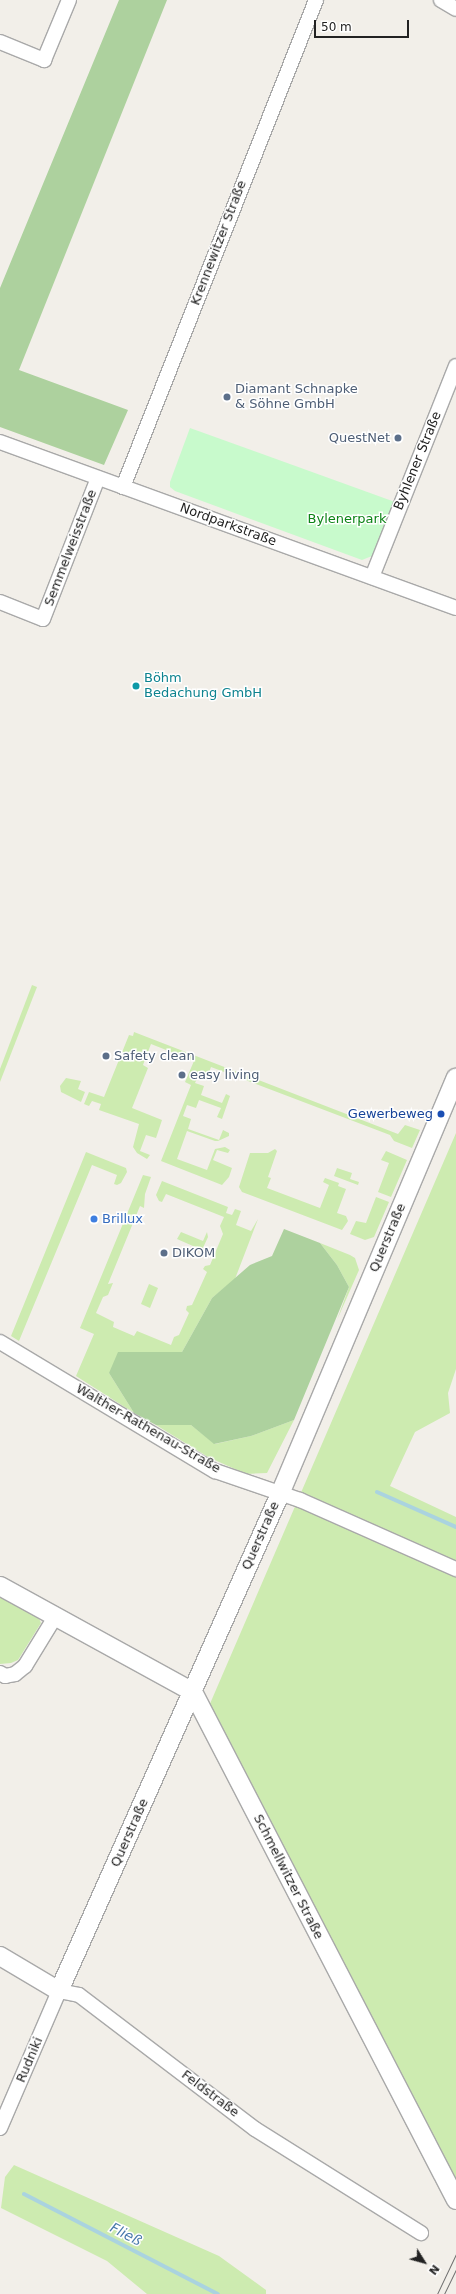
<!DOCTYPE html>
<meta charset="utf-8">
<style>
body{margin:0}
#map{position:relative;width:456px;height:2294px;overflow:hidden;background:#f2efe9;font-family:"DejaVu Sans",sans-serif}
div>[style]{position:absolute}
.grass>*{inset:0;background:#cdebb0}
.forest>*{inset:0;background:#add19e}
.park>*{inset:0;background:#c8facc}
.stream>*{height:4px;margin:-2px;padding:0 2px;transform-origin:2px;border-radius:2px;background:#aad3df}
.roads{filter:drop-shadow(1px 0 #a9a9a9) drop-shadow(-1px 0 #a9a9a9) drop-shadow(0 1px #a9a9a9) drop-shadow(0 -1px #a9a9a9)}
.minor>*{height:14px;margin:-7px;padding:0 7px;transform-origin:7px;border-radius:7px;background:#fff}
.tertiary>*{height:18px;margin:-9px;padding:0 9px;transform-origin:9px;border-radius:9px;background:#fff}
.tram>*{height:1px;margin:-0.5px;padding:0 0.5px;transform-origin:0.5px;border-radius:0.5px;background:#707070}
.dots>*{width:11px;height:11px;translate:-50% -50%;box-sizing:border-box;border:2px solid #fff;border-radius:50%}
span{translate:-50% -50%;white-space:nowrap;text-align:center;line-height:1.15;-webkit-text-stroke:3px #fff;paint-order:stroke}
.street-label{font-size:13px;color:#222}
.service-label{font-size:13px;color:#4e5e75}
.left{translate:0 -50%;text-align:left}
.right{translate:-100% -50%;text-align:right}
.park-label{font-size:13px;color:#0c8416}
.culture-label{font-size:13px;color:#0d838f}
.transit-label{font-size:13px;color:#164399}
.shop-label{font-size:13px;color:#366cbe}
.water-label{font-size:14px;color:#4a7aab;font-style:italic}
.north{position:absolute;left:404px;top:2242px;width:40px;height:40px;-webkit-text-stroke:3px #fff;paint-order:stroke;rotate:127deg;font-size:11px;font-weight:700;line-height:16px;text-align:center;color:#222}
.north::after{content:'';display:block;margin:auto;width:14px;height:18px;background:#222;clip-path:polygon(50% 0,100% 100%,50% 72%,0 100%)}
.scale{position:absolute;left:314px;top:20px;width:95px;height:18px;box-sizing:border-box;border:2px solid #222;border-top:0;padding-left:5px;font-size:12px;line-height:14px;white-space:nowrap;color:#222;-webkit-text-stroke:3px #fff;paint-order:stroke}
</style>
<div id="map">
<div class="grass">
<div style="clip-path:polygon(32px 985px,37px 987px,0 1082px,0 1069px)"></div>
<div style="clip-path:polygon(134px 1032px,398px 1134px,405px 1125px,420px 1130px,412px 1148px,394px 1141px,390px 1135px,211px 1067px,208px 1075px,200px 1072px,195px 1083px,204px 1086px,201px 1095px,222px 1103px,226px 1094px,230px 1096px,222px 1119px,217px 1117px,221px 1108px,199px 1100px,196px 1108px,187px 1105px,183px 1116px,191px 1119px,188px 1129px,219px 1140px,223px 1130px,229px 1133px,229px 1136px,218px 1141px,215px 1141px,187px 1131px,177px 1159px,207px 1170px,215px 1149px,225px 1147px,230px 1150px,228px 1153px,217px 1150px,213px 1160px,232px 1168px,229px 1177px,222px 1185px,161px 1161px,191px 1085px,185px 1082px,194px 1061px,151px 1044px,143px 1065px,148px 1068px,132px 1108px,162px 1120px,156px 1138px,146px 1135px,140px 1151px,150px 1155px,147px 1159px,137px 1153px,133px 1147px,139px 1124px,99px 1110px,101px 1104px,92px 1101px,89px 1106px,84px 1104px,89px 1092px,104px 1097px,129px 1035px,133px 1036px)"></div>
<div style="clip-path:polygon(66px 1078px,81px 1081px,78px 1089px,85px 1092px,81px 1102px,61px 1092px,60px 1086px)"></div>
<div style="clip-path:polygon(456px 1133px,456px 1369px,448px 1393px,450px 1413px,415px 1432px,390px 1486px,456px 1517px,456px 2181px,209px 1706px)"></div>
<div style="clip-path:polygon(275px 1149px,277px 1151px,268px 1177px,271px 1178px,267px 1188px,320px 1208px,329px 1185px,323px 1182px,325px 1178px,339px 1183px,338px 1186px,346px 1189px,337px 1213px,346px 1216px,348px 1221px,342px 1230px,242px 1192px,239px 1187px,250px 1153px,268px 1153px)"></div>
<div style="clip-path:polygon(386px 1151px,407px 1160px,391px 1197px,378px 1192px,389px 1163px,381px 1160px)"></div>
<div style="clip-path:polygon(86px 1152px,126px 1168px,127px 1172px,121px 1183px,117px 1185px,114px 1184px,117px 1175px,92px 1165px,19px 1341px,11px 1336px)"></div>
<div style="clip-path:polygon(337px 1168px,352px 1173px,350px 1179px,359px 1182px,358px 1185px,334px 1176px)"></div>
<div style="clip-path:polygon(143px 1175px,151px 1177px,145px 1194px,144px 1208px,140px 1206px,108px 1284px,113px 1283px,108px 1295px,103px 1297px,96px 1313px,114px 1322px,113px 1327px,134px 1336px,137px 1331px,171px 1345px,174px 1337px,179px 1335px,189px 1313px,186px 1310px,187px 1306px,192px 1305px,207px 1272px,203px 1269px,205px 1266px,210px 1265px,223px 1234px,220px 1226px,224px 1217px,166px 1194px,162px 1202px,159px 1201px,156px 1195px,162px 1181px,228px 1207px,226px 1213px,232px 1215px,235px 1209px,241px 1211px,236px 1225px,251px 1231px,258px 1219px,235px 1279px,212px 1298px,182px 1352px,109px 1373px,134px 1413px,76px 1376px,94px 1334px,80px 1328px)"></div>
<div style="clip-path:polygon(376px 1197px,389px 1202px,374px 1237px,365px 1240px,350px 1234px,356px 1221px,366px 1223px)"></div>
<div style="clip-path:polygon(181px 1232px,203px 1241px,207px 1232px,208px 1237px,202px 1250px,177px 1239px)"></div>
<div style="clip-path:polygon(320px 1243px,350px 1255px,355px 1258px,359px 1270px,337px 1320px,349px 1287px,337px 1265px)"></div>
<div style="clip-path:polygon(149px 1284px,158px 1288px,150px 1308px,141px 1304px)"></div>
<div style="clip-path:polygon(294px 1420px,267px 1473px,246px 1474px,208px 1457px,156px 1425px,191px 1425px,215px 1444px,251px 1436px)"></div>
<div style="clip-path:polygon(0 1592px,38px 1616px,41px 1623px,18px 1660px,11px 1663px,0 1664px)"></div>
<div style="clip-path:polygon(14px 2165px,219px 2256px,266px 2290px,266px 2294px,147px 2294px,107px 2261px,1px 2208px,5px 2177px)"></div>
</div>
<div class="forest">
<div style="clip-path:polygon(119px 0,167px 0,19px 370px,128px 410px,104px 465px,0 427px,0 288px)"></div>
<div style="clip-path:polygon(284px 1229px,320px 1243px,337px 1265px,349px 1287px,294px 1420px,251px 1436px,214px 1444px,191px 1425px,156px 1425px,134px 1413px,109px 1373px,118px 1352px,182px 1352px,212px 1298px,250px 1265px,272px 1256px)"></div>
</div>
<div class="park">
<div style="clip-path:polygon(190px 428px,395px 502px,372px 556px,362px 560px,175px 491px,170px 487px,170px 482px)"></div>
</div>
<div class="stream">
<div style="left:377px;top:1492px;width:86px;rotate:23.9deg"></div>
<div style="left:24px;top:2194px;width:218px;rotate:27.3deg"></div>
</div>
<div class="roads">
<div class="minor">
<div style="left:441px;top:0;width:17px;rotate:31deg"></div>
<div style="left:0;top:42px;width:48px;rotate:22.2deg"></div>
<div style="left:44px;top:60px;width:65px;rotate:-67.4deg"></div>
<div style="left:0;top:442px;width:485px;rotate:20deg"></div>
<div style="left:123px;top:487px;width:524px;rotate:-68.38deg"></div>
<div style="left:372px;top:577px;width:227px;rotate:-68.3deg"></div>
<div style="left:0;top:602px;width:46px;rotate:21.6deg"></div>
<div style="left:43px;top:619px;width:151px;rotate:-68.7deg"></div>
<div style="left:0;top:1342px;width:251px;rotate:31deg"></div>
<div style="left:215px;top:1471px;width:90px;rotate:18.8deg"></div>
<div style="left:300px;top:1500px;width:171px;rotate:23.9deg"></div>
<div style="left:0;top:1673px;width:6px;rotate:31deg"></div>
<div style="left:5px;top:1676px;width:10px;rotate:-11deg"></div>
<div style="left:15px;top:1674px;width:13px;rotate:-39deg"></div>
<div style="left:25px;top:1666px;width:57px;rotate:-58.5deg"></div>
<div style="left:0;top:2128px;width:149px;rotate:-66.7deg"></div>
<div style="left:59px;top:1991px;width:20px;rotate:11deg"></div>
<div style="left:79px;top:1995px;width:221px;rotate:37.3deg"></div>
<div style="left:255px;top:2129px;width:196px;rotate:32.1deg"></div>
</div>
<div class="tertiary">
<div style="left:0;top:1586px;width:220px;rotate:28.8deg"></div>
<div style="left:193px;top:1692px;width:572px;rotate:62.63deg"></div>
<div style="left:0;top:1956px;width:69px;rotate:30.7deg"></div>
<div style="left:59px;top:1991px;width:544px;rotate:-66.03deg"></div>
<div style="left:280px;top:1494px;width:452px;rotate:-67.1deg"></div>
</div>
</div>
<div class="tram">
<div style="left:437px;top:2294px;width:44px;rotate:-64.6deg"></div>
<div style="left:444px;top:2294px;width:28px;rotate:-64deg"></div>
</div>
<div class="dots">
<div style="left:227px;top:397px;background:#5c6f8a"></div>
<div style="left:398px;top:438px;background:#5c6f8a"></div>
<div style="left:136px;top:686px;background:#0f9aa8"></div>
<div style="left:106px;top:1056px;background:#5c6f8a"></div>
<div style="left:182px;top:1075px;background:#5c6f8a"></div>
<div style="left:441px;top:1114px;background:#1a4fb4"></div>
<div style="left:94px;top:1219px;background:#3f7fe0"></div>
<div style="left:164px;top:1253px;background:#5c6f8a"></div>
</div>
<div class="street-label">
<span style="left:219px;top:243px;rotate:-69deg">Krennewitzer Straße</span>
<span style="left:418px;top:461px;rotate:-68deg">Byhlener Straße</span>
<span style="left:228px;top:525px;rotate:20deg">Nordparkstraße</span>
<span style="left:71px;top:548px;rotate:-69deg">Semmelweisstraße</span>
<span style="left:388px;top:1238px;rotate:-67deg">Querstraße</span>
<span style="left:148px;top:1429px;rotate:30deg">Walther-Rathenau-Straße</span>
<span style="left:261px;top:1536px;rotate:-66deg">Querstraße</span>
<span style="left:130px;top:1833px;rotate:-66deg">Querstraße</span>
<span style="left:288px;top:1877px;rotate:63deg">Schmellwitzer Straße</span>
<span style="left:30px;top:2060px;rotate:-67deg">Rudniki</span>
<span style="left:210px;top:2094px;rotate:37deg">Feldstraße</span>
</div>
<div class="service-label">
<span class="left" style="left:235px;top:397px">Diamant Schnapke<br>&amp; Söhne GmbH</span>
<span class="right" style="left:390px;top:438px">QuestNet</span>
<span class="left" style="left:114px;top:1056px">Safety clean</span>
<span class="left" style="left:190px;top:1075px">easy living</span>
<span class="left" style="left:172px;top:1253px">DIKOM</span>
</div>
<div class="park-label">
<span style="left:347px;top:519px">Bylenerpark</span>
</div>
<div class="culture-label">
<span class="left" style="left:144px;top:686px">Böhm<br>Bedachung GmbH</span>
</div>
<div class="transit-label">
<span class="right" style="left:433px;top:1114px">Gewerbeweg</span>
</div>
<div class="shop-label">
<span class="left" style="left:102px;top:1219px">Brillux</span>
</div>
<div class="water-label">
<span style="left:126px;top:2234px;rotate:27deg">Fließ</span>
</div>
<div class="north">N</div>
<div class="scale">50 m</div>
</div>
